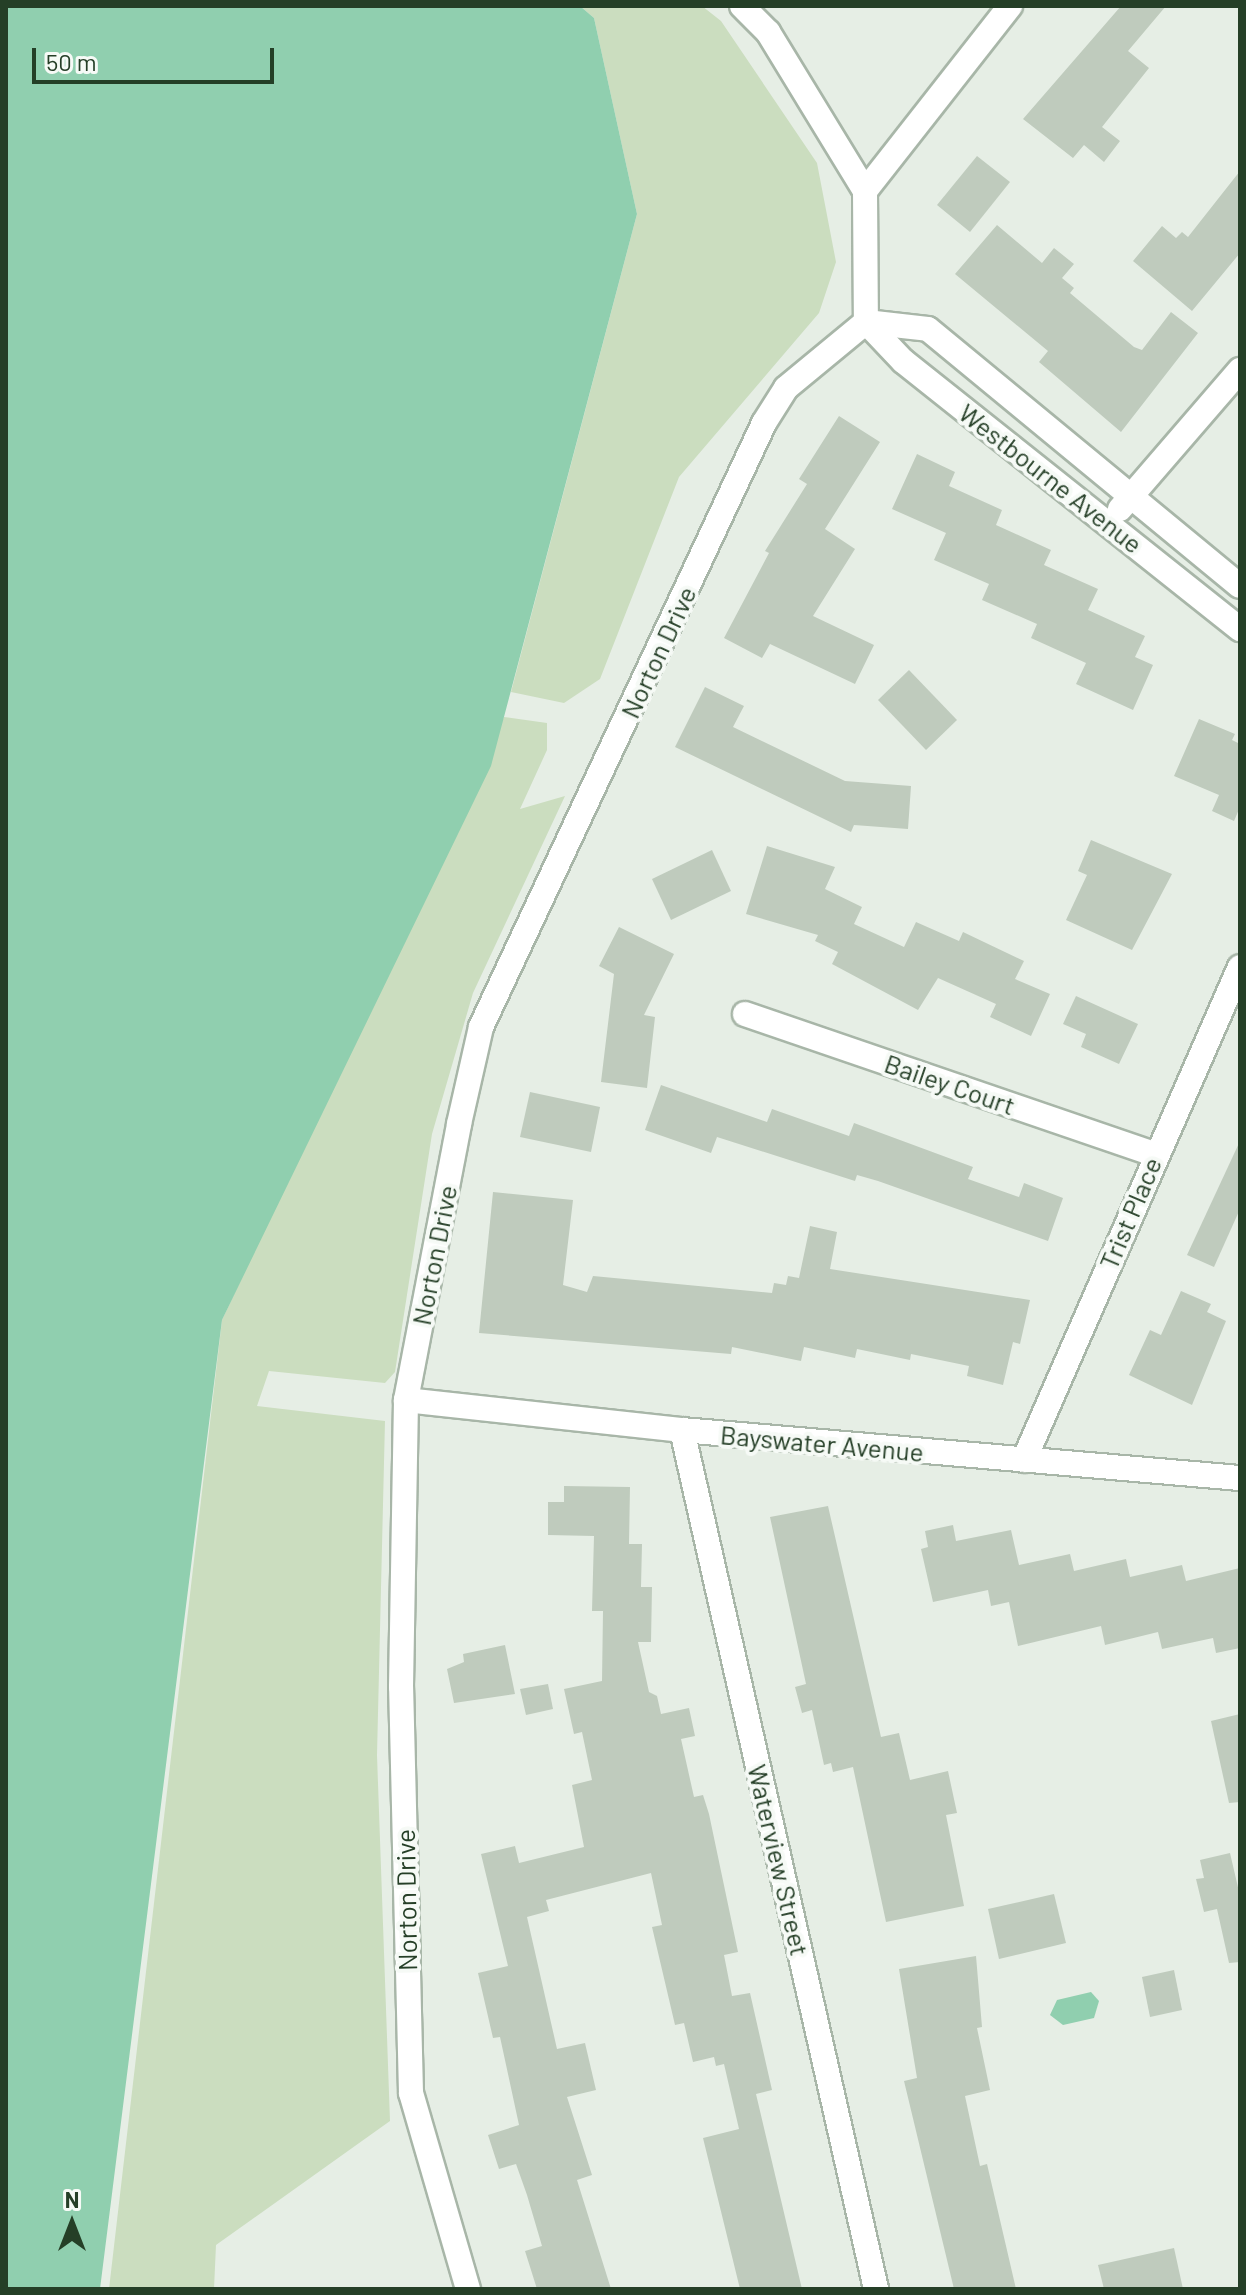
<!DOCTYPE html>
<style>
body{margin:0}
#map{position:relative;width:1246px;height:2295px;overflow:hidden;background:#e6eee5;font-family:Barlow,sans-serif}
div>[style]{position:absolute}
.green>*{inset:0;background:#cbddbf}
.water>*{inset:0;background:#90cfaf}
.building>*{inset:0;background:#bfcbbd}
.roads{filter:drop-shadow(2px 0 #a8b6a8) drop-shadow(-2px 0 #a8b6a8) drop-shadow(0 2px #a8b6a8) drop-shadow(0 -2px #a8b6a8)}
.street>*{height:24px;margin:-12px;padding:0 12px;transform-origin:12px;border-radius:12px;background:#fff}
span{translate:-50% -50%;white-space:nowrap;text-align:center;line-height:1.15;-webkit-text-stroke:8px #f6faf6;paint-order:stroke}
.street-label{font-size:26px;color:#253f27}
.frame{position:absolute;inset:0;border:8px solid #253f27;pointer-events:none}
.north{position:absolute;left:32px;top:2183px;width:80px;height:80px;-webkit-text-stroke:6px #f6faf6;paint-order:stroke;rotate:0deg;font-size:22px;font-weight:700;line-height:32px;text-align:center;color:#253f27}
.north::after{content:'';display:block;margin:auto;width:28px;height:36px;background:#253f27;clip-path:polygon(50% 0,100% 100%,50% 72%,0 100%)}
.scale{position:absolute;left:32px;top:48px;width:242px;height:36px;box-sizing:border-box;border:4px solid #253f27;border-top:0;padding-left:10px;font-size:24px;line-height:28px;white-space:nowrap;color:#253f27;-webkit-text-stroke:6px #f6faf6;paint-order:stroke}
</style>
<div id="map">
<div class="green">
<div style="clip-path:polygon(580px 6px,702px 6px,721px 21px,817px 163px,836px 262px,819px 313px,679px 477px,600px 679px,564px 703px,511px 692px,637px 214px,594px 18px)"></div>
<div style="clip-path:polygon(504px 717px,547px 723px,547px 750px,520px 809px,565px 796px,473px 993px,432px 1134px,395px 1372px,385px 1383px,269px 1371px,257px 1406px,385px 1421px,377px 1755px,390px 2121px,216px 2245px,214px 2289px,109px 2289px,222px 1320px)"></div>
</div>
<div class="water">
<div style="clip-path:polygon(6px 6px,580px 6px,594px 18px,637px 214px,491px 766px,222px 1320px,100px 2289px,6px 2289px)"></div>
<div style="clip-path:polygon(1091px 1992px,1099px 2001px,1094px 2018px,1063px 2025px,1050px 2015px,1057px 2000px)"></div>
</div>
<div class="building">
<div style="clip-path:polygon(1121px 6px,1166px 6px,1128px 51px,1149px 68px,1102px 127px,1120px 141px,1104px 162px,1084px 145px,1073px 158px,1023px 119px)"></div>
<div style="clip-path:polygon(977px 156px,1010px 182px,970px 232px,937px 205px)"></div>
<div style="clip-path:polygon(1240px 171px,1240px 253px,1192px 311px,1133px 261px,1162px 226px,1176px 238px,1182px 232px,1188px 237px)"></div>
<div style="clip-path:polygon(997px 225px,1042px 263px,1054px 248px,1074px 264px,1062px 278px,1074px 288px,1070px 293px,1134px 347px,1142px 350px,1171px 312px,1198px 333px,1121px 432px,1039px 362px,1048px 351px,955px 274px)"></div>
<div style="clip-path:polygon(839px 416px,880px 442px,825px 529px,855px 549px,813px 616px,874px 645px,855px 684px,770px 644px,762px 658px,724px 638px,769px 553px,765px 551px,807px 484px,799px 479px)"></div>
<div style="clip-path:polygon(917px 454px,955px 472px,949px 486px,1002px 510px,996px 525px,1051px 550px,1044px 565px,1098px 589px,1088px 610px,1145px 636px,1135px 657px,1153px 665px,1133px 710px,1076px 684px,1086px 663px,1031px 638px,1037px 624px,982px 600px,989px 584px,934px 560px,946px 533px,892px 509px)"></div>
<div style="clip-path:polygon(909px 670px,957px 720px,926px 750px,878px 700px)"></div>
<div style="clip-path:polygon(705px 687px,744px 706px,733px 727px,845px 781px,911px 786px,908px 829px,854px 825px,851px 832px,675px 747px)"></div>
<div style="clip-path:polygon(1199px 719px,1235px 734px,1232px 740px,1240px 744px,1240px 807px,1234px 821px,1212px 811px,1219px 795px,1174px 776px)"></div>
<div style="clip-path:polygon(1091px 840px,1172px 874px,1132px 950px,1066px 920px,1087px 875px,1078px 871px)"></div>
<div style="clip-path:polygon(767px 846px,835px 867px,825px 889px,862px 907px,854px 924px,904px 947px,916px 922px,959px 941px,963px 932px,1024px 961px,1015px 979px,1050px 994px,1031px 1036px,990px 1017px,996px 1004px,938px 978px,918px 1010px,832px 964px,838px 952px,815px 941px,818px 935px,746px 914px)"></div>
<div style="clip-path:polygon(712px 850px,731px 891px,671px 920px,652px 879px)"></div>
<div style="clip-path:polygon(619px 927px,674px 954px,644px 1015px,655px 1017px,647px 1088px,601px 1082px,614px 974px,599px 966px)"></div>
<div style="clip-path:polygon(1076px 996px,1138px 1024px,1119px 1064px,1081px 1047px,1086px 1034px,1063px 1024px)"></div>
<div style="clip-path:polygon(661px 1085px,767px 1122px,772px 1109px,849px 1136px,854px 1123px,973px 1167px,968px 1179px,1019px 1197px,1024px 1183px,1063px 1198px,1048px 1241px,878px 1181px,857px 1175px,855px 1181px,717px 1137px,711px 1153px,645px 1130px)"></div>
<div style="clip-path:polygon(530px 1092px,600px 1107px,591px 1152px,520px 1137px)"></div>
<div style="clip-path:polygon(1240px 1141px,1240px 1209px,1214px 1267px,1187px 1255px)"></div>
<div style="clip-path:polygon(493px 1192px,573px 1200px,563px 1285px,587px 1292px,593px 1276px,772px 1293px,774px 1283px,786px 1285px,788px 1276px,799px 1278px,810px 1226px,837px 1232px,830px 1269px,1030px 1300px,1020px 1344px,1013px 1342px,1003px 1385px,967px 1376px,969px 1366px,911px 1354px,910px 1360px,857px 1349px,855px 1358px,804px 1347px,801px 1361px,732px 1347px,731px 1354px,479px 1333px)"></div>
<div style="clip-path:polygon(1181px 1291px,1211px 1304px,1207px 1312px,1226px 1321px,1192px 1405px,1129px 1375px,1150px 1330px,1161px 1335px)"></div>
<div style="clip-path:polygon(564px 1486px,630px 1487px,629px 1544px,642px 1544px,641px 1587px,652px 1587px,651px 1642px,638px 1642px,649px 1692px,657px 1696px,661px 1714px,689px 1708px,695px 1736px,681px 1739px,694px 1797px,703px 1795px,709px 1814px,738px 1952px,724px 1955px,732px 1996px,750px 1993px,772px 2090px,756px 2094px,802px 2289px,740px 2289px,703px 2138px,739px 2129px,724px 2064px,716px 2066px,714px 2057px,693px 2062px,684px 2023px,675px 2025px,652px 1927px,662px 1925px,651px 1873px,546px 1900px,549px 1911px,527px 1917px,557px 2049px,585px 2043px,596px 2090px,567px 2097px,592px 2175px,577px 2180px,611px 2289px,537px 2289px,525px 2251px,542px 2246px,527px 2195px,516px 2164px,499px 2169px,488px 2135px,519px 2125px,500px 2037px,493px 2038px,478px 1973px,508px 1966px,481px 1854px,515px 1846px,519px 1863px,584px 1847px,572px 1785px,592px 1780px,582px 1732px,574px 1734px,564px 1689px,602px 1681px,603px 1611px,592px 1611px,594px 1536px,548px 1535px,548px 1502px,564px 1502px)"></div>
<div style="clip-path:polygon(828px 1506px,881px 1737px,899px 1733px,910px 1780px,948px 1771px,957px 1813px,946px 1815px,964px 1906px,886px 1922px,853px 1767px,833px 1772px,831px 1763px,824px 1765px,812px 1710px,802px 1713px,795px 1687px,806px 1684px,770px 1517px)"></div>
<div style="clip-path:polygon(953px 1525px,956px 1541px,1011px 1530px,1019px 1565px,1070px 1554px,1074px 1571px,1126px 1559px,1130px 1577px,1182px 1565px,1186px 1581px,1240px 1568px,1240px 1648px,1216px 1653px,1213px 1638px,1162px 1649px,1158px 1632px,1105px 1645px,1101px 1626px,1018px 1646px,1009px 1602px,991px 1606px,988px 1590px,933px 1602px,921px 1549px,928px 1547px,925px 1531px)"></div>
<div style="clip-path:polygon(505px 1645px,515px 1694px,454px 1703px,447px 1669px,464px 1662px,463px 1654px)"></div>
<div style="clip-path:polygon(548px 1684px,553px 1709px,526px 1715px,520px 1689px)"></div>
<div style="clip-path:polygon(1240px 1714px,1240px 1802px,1229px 1803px,1211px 1721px)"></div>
<div style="clip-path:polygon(1230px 1853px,1240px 1896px,1240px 1962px,1229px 1963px,1217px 1909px,1204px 1912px,1196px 1879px,1204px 1878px,1200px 1860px)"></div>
<div style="clip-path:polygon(1054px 1894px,1066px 1943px,999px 1959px,988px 1909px)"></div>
<div style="clip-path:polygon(976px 1956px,982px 2027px,977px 2028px,990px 2090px,965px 2096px,980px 2166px,987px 2164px,1016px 2289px,954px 2289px,904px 2081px,917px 2078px,899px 1969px)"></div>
<div style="clip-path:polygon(1174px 1970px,1182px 2010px,1150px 2017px,1142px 1977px)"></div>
<div style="clip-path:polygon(1174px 2248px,1183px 2289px,1104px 2289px,1098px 2265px)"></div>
</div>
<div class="roads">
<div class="street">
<div style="left:742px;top:6px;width:37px;rotate:45deg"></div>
<div style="left:768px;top:32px;width:186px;rotate:58.6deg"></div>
<div style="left:865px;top:191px;width:131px;rotate:89.6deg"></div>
<div style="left:866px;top:322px;width:54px;rotate:46.5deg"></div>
<div style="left:903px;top:361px;width:431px;rotate:38.5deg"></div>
<div style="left:865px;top:191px;width:235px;rotate:-51.9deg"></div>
<div style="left:866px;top:322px;width:62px;rotate:6.4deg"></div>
<div style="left:928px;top:329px;width:404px;rotate:39.5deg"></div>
<div style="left:1120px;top:509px;width:184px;rotate:-49.2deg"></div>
<div style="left:745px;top:1014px;width:433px;rotate:18.9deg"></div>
<div style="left:406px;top:1400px;width:278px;rotate:6.2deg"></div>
<div style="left:682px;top:1430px;width:560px;rotate:4.92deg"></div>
<div style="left:682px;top:1430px;width:881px;rotate:77.27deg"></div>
<div style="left:1024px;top:1460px;width:538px;rotate:-66.34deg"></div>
<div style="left:468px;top:2289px;width:204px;rotate:-106.2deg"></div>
<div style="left:411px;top:2093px;width:406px;rotate:-91.4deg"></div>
<div style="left:401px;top:1687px;width:287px;rotate:-89deg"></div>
<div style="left:406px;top:1400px;width:281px;rotate:-79.1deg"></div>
<div style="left:459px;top:1124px;width:99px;rotate:-77.2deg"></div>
<div style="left:481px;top:1027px;width:667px;rotate:-64.89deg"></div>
<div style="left:764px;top:423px;width:41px;rotate:-57.8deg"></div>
<div style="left:786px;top:388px;width:104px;rotate:-39.5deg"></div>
</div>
</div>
<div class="street-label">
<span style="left:1051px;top:478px;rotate:38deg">Westbourne Avenue</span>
<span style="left:658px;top:652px;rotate:-65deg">Norton Drive</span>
<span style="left:950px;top:1084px;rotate:19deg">Bailey Court</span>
<span style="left:1130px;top:1213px;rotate:-67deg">Trist Place</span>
<span style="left:434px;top:1255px;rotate:-79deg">Norton Drive</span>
<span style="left:822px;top:1443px;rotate:5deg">Bayswater Avenue</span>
<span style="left:779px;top:1860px;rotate:77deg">Waterview Street</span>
<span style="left:406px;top:1900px;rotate:-91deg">Norton Drive</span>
</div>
<div class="frame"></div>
<div class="north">N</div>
<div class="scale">50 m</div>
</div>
